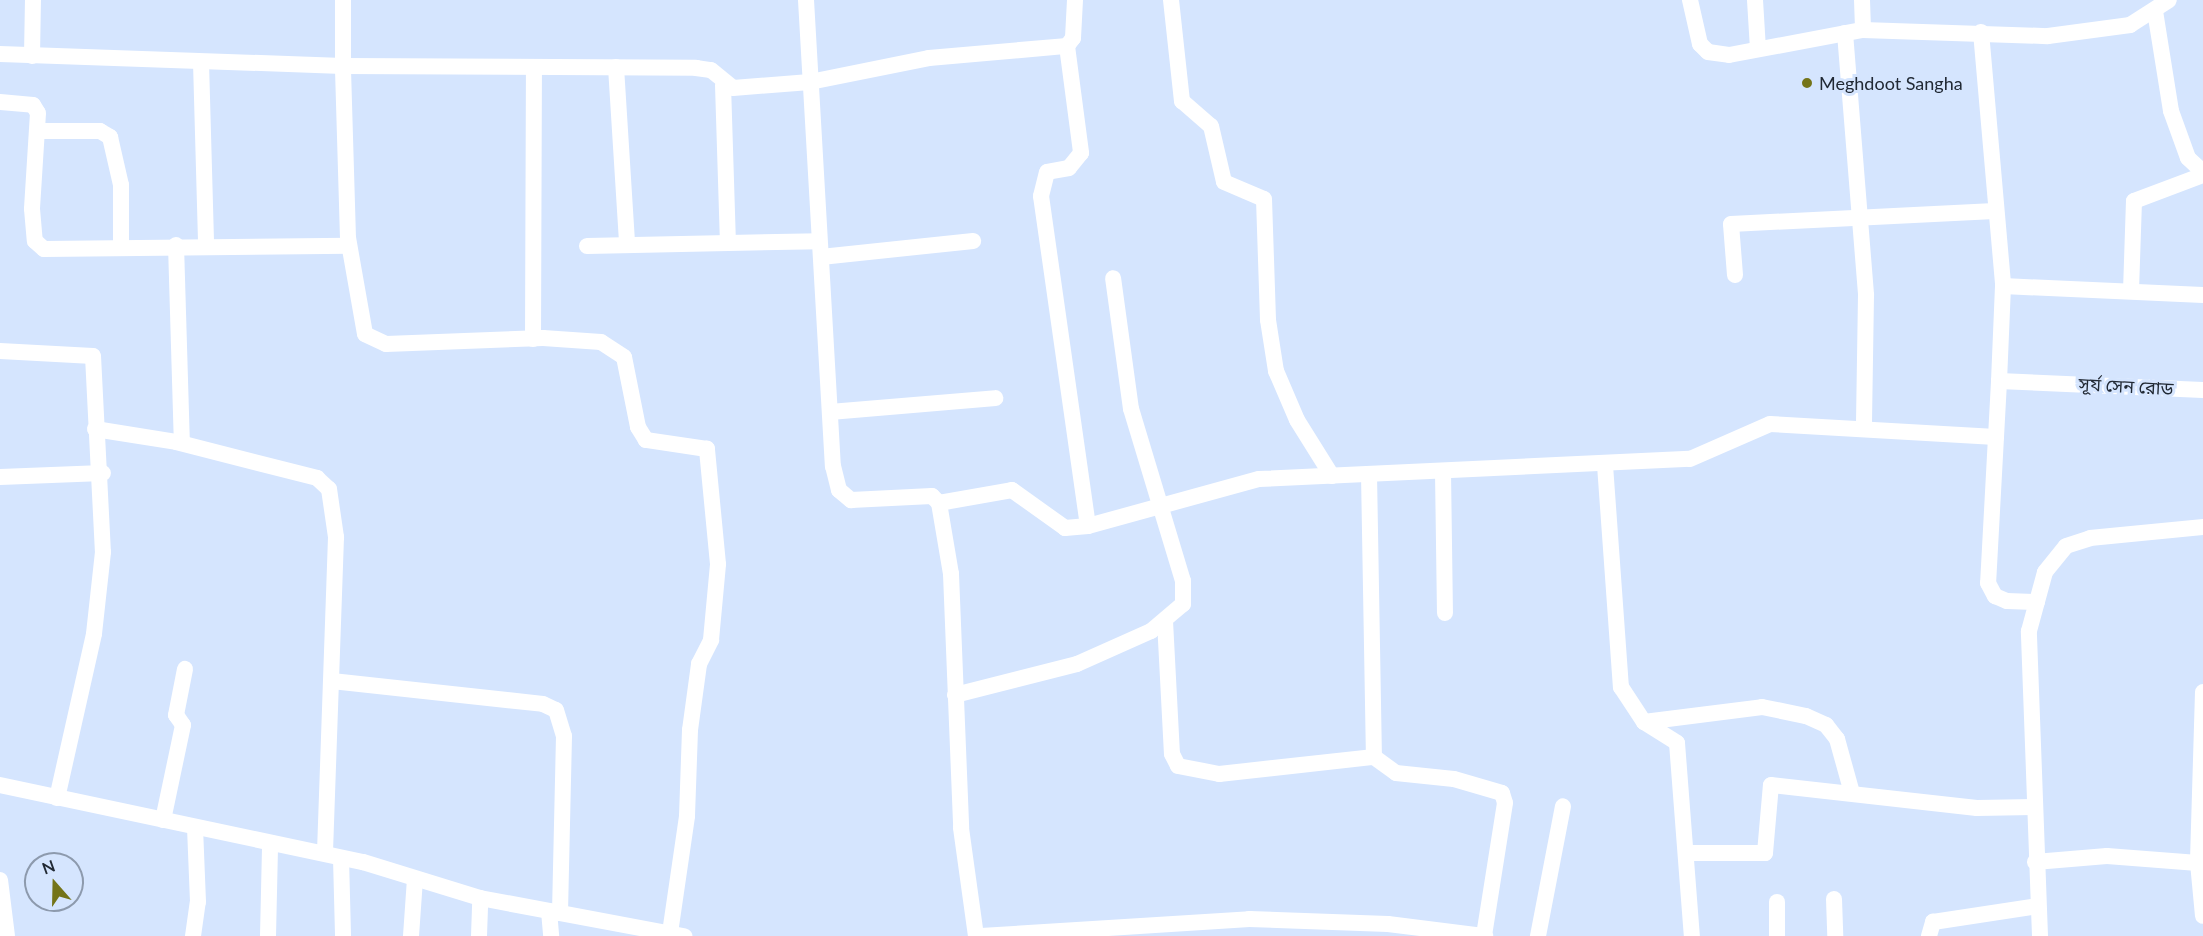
<!DOCTYPE html>
<meta charset="utf-8">
<style>
body{margin:0}
#map{position:relative;width:2203px;height:936px;overflow:hidden;background:#d5e5fe;font-family:Lato,"Noto Sans Bengali",sans-serif}
div>[style]{position:absolute}
.minor>*{height:16px;margin:-8px;padding:0 8px;transform-origin:8px;border-radius:8px;background:#fff}
.dots>*{width:16px;height:16px;translate:-50% -50%;box-sizing:border-box;border:3px solid #d5e5fe;border-radius:50%}
span{translate:-50% -50%;white-space:nowrap;text-align:center;line-height:1.15;-webkit-text-stroke:6px #d5e5fe;paint-order:stroke}
.poi-label{font-size:18px;color:#212934}
.left{translate:0 -50%;text-align:left}
.street-label{font-size:18px;color:#212934}
.north{position:absolute;left:24px;top:852px;width:60px;height:60px;box-sizing:border-box;background:#d5e5fe;border:2px solid #8d9aad;border-radius:50%;rotate:340deg;font-size:16px;font-weight:700;line-height:24px;text-align:center;color:#212934}
.north::after{content:'';display:block;margin:auto;width:21px;height:27px;background:#747419;clip-path:polygon(50% 0,100% 100%,50% 72%,0 100%)}
</style>
<div id="map">
<div class="minor">
<div style="left:806px;top:0;width:467px;rotate:86.7deg"></div>
<div style="left:833px;top:466px;width:25px;rotate:76deg"></div>
<div style="left:839px;top:490px;width:16px;rotate:40deg"></div>
<div style="left:851px;top:500px;width:81px;rotate:-2.8deg"></div>
<div style="left:932px;top:496px;width:10px;rotate:45deg"></div>
<div style="left:939px;top:503px;width:72px;rotate:80.4deg"></div>
<div style="left:951px;top:574px;width:254px;rotate:87.7deg"></div>
<div style="left:961px;top:828px;width:109px;rotate:82.1deg"></div>
<div style="left:1171px;top:0;width:102px;rotate:83.8deg"></div>
<div style="left:1182px;top:101px;width:38px;rotate:41deg"></div>
<div style="left:1211px;top:126px;width:57px;rotate:76.9deg"></div>
<div style="left:1224px;top:182px;width:43px;rotate:23deg"></div>
<div style="left:1264px;top:199px;width:121px;rotate:88.1deg"></div>
<div style="left:1268px;top:320px;width:52px;rotate:81.1deg"></div>
<div style="left:1276px;top:371px;width:53px;rotate:66.8deg"></div>
<div style="left:1297px;top:420px;width:66px;rotate:58deg"></div>
<div style="left:1690px;top:0;width:45px;rotate:77.2deg"></div>
<div style="left:1700px;top:44px;width:11px;rotate:45deg"></div>
<div style="left:1708px;top:52px;width:21px;rotate:8deg"></div>
<div style="left:1729px;top:55px;width:136px;rotate:-10.6deg"></div>
<div style="left:1863px;top:30px;width:185px;rotate:1.9deg"></div>
<div style="left:2048px;top:36px;width:83px;rotate:-7.6deg"></div>
<div style="left:2130px;top:25px;width:46px;rotate:-32.7deg"></div>
<div style="left:1755px;top:0;width:49px;rotate:86.5deg"></div>
<div style="left:1862px;top:0;width:30px;rotate:88deg"></div>
<div style="left:2155px;top:11px;width:101px;rotate:80.9deg"></div>
<div style="left:2171px;top:111px;width:50px;rotate:70.1deg"></div>
<div style="left:2188px;top:158px;width:21px;rotate:43deg"></div>
<div style="left:1981px;top:32px;width:255px;rotate:85deg"></div>
<div style="left:2003px;top:286px;width:95px;rotate:92.4deg"></div>
<div style="left:1845px;top:33px;width:263px;rotate:85.4deg"></div>
<div style="left:1866px;top:295px;width:131px;rotate:90.9deg"></div>
<div style="left:1067px;top:46px;width:108px;rotate:82.5deg"></div>
<div style="left:1081px;top:153px;width:19px;rotate:129deg"></div>
<div style="left:1069px;top:168px;width:22px;rotate:170deg"></div>
<div style="left:1047px;top:172px;width:25px;rotate:104deg"></div>
<div style="left:1041px;top:196px;width:333px;rotate:81.9deg"></div>
<div style="left:0;top:54px;width:343px;rotate:2deg"></div>
<div style="left:343px;top:66px;width:66px;rotate:-90deg"></div>
<div style="left:32px;top:56px;width:56px;rotate:-89deg"></div>
<div style="left:201px;top:62px;width:183px;rotate:88.4deg"></div>
<div style="left:616px;top:67px;width:175px;rotate:86.4deg"></div>
<div style="left:723px;top:85px;width:157px;rotate:88.2deg"></div>
<div style="left:0;top:102px;width:33px;rotate:5deg"></div>
<div style="left:33px;top:105px;width:9px;rotate:58deg"></div>
<div style="left:38px;top:113px;width:96px;rotate:93.6deg"></div>
<div style="left:32px;top:209px;width:32px;rotate:85deg"></div>
<div style="left:35px;top:241px;width:12px;rotate:42deg"></div>
<div style="left:44px;top:249px;width:305px;rotate:-0.6deg"></div>
<div style="left:41px;top:131px;width:59px"></div>
<div style="left:100px;top:131px;width:12px;rotate:31deg"></div>
<div style="left:110px;top:137px;width:49px;rotate:77.1deg"></div>
<div style="left:121px;top:185px;width:61px;rotate:90deg"></div>
<div style="left:176px;top:245px;width:198px;rotate:88.3deg"></div>
<div style="left:587px;top:246px;width:232px;rotate:-1.2deg"></div>
<div style="left:821px;top:257px;width:153px;rotate:-6deg"></div>
<div style="left:1735px;top:275px;width:51px;rotate:-94.5deg"></div>
<div style="left:1731px;top:224px;width:264px;rotate:-2.8deg"></div>
<div style="left:2003px;top:286px;width:200px;rotate:2.6deg"></div>
<div style="left:2131px;top:291px;width:90px;rotate:-88.1deg"></div>
<div style="left:2134px;top:201px;width:74px;rotate:-20.6deg"></div>
<div style="left:533px;top:339px;width:272px;rotate:-89.8deg"></div>
<div style="left:0;top:351px;width:93px;rotate:3.1deg"></div>
<div style="left:93px;top:356px;width:196px;rotate:87.1deg"></div>
<div style="left:103px;top:552px;width:82px;rotate:96.3deg"></div>
<div style="left:94px;top:634px;width:168px;rotate:102.7deg"></div>
<div style="left:830px;top:412px;width:166px;rotate:-4.8deg"></div>
<div style="left:95px;top:429px;width:82px;rotate:9.1deg"></div>
<div style="left:176px;top:442px;width:146px;rotate:14.3deg"></div>
<div style="left:317px;top:478px;width:16px;rotate:43deg"></div>
<div style="left:329px;top:489px;width:49px;rotate:81.7deg"></div>
<div style="left:336px;top:537px;width:316px;rotate:92deg"></div>
<div style="left:1996px;top:437px;width:146px;rotate:93.1deg"></div>
<div style="left:1988px;top:583px;width:15px;rotate:62deg"></div>
<div style="left:1995px;top:596px;width:13px;rotate:23deg"></div>
<div style="left:2007px;top:601px;width:30px;rotate:2deg"></div>
<div style="left:1605px;top:465px;width:223px;rotate:85.9deg"></div>
<div style="left:1621px;top:687px;width:42px;rotate:56.7deg"></div>
<div style="left:1644px;top:722px;width:39px;rotate:32deg"></div>
<div style="left:1677px;top:743px;width:194px;rotate:85.6deg"></div>
<div style="left:1443px;top:472px;width:141px;rotate:89.2deg"></div>
<div style="left:1369px;top:474px;width:283px;rotate:89deg"></div>
<div style="left:1374px;top:757px;width:27px;rotate:36deg"></div>
<div style="left:1396px;top:773px;width:58px;rotate:5.9deg"></div>
<div style="left:1454px;top:779px;width:50px;rotate:16.3deg"></div>
<div style="left:1502px;top:793px;width:10px;rotate:73deg"></div>
<div style="left:1505px;top:803px;width:135px;rotate:99deg"></div>
<div style="left:0;top:477px;width:103px;rotate:-2.2deg"></div>
<div style="left:939px;top:503px;width:74px;rotate:-10.1deg"></div>
<div style="left:1012px;top:490px;width:65px;rotate:35.6deg"></div>
<div style="left:1065px;top:528px;width:23px;rotate:-5deg"></div>
<div style="left:1088px;top:526px;width:177px;rotate:-15.4deg"></div>
<div style="left:1259px;top:479px;width:431px;rotate:-2.7deg"></div>
<div style="left:1690px;top:459px;width:87px;rotate:-23.6deg"></div>
<div style="left:1770px;top:424px;width:226px;rotate:3.3deg"></div>
<div style="left:1996px;top:437px;width:56px;rotate:-86.9deg"></div>
<div style="left:1999px;top:381px;width:204px;rotate:2.5deg"></div>
<div style="left:1165px;top:621px;width:133px;rotate:87deg"></div>
<div style="left:1172px;top:754px;width:13px;rotate:63deg"></div>
<div style="left:1178px;top:766px;width:42px;rotate:11deg"></div>
<div style="left:1219px;top:774px;width:156px;rotate:-6.3deg"></div>
<div style="left:332px;top:681px;width:212px;rotate:6.2deg"></div>
<div style="left:543px;top:704px;width:14px;rotate:25deg"></div>
<div style="left:556px;top:710px;width:27px;rotate:73deg"></div>
<div style="left:564px;top:736px;width:177px;rotate:91.3deg"></div>
<div style="left:2203px;top:692px;width:171px;rotate:91.7deg"></div>
<div style="left:2198px;top:863px;width:53px;rotate:84.6deg"></div>
<div style="left:955px;top:695px;width:126px;rotate:-14.3deg"></div>
<div style="left:1077px;top:664px;width:81px;rotate:-24deg"></div>
<div style="left:1151px;top:631px;width:42px;rotate:-40.2deg"></div>
<div style="left:1183px;top:604px;width:23px;rotate:-90deg"></div>
<div style="left:1183px;top:581px;width:180px;rotate:-106.8deg"></div>
<div style="left:1131px;top:409px;width:132px;rotate:-97.8deg"></div>
<div style="left:1644px;top:722px;width:119px;rotate:-7.2deg"></div>
<div style="left:1762px;top:707px;width:45px;rotate:11.6deg"></div>
<div style="left:1806px;top:716px;width:22px;rotate:24deg"></div>
<div style="left:1826px;top:725px;width:18px;rotate:52deg"></div>
<div style="left:1837px;top:739px;width:56px;rotate:74.5deg"></div>
<div style="left:0;top:785px;width:371px;rotate:12deg"></div>
<div style="left:363px;top:862px;width:122px;rotate:17.1deg"></div>
<div style="left:480px;top:898px;width:208px;rotate:10.6deg"></div>
<div style="left:163px;top:820px;width:97px;rotate:-78.1deg"></div>
<div style="left:183px;top:725px;width:12px;rotate:-125deg"></div>
<div style="left:176px;top:715px;width:47px;rotate:-78.9deg"></div>
<div style="left:1686px;top:853px;width:79px"></div>
<div style="left:1765px;top:853px;width:68px;rotate:-85deg"></div>
<div style="left:1771px;top:785px;width:207px;rotate:6.4deg"></div>
<div style="left:1977px;top:808px;width:56px;rotate:-1deg"></div>
<div style="left:341px;top:858px;width:78px;rotate:88.5deg"></div>
<div style="left:2035px;top:862px;width:72px;rotate:-4.8deg"></div>
<div style="left:2107px;top:856px;width:91px;rotate:4.4deg"></div>
<div style="left:0;top:880px;width:56px;rotate:82.9deg"></div>
<div style="left:1834px;top:899px;width:37px;rotate:88deg"></div>
<div style="left:549px;top:911px;width:25px;rotate:85deg"></div>
<div style="left:670px;top:933px;width:118px;rotate:-81.7deg"></div>
<div style="left:687px;top:816px;width:86px;rotate:-88deg"></div>
<div style="left:690px;top:730px;width:67px;rotate:-82.2deg"></div>
<div style="left:699px;top:664px;width:27px;rotate:-63deg"></div>
<div style="left:711px;top:640px;width:76px;rotate:-84.7deg"></div>
<div style="left:718px;top:564px;width:116px;rotate:-95.5deg"></div>
<div style="left:707px;top:449px;width:62px;rotate:-171.6deg"></div>
<div style="left:646px;top:440px;width:15px;rotate:-122deg"></div>
<div style="left:638px;top:427px;width:71px;rotate:-101.3deg"></div>
<div style="left:624px;top:357px;width:27px;rotate:-147deg"></div>
<div style="left:601px;top:342px;width:58px;rotate:-176.1deg"></div>
<div style="left:543px;top:338px;width:157px;rotate:177.8deg"></div>
<div style="left:386px;top:344px;width:23px;rotate:-155deg"></div>
<div style="left:365px;top:334px;width:97px;rotate:-100deg"></div>
<div style="left:348px;top:238px;width:172px;rotate:-91.7deg"></div>
<div style="left:343px;top:66px;width:353px;rotate:0.3deg"></div>
<div style="left:696px;top:68px;width:15px;rotate:8deg"></div>
<div style="left:711px;top:70px;width:28px;rotate:39deg"></div>
<div style="left:733px;top:88px;width:77px;rotate:-4.5deg"></div>
<div style="left:810px;top:82px;width:121px;rotate:-11.4deg"></div>
<div style="left:929px;top:58px;width:139px;rotate:-5deg"></div>
<div style="left:1067px;top:46px;width:10px;rotate:-53deg"></div>
<div style="left:1073px;top:38px;width:38px;rotate:-87deg"></div>
<div style="left:193px;top:936px;width:34px;rotate:-82deg"></div>
<div style="left:198px;top:902px;width:74px;rotate:-92.3deg"></div>
<div style="left:268px;top:936px;width:91px;rotate:-88.7deg"></div>
<div style="left:411px;top:936px;width:57px;rotate:-86deg"></div>
<div style="left:479px;top:936px;width:38px;rotate:-88deg"></div>
<div style="left:981px;top:936px;width:269px;rotate:-3.6deg"></div>
<div style="left:1249px;top:919px;width:139px;rotate:2.1deg"></div>
<div style="left:1388px;top:924px;width:98px;rotate:7.1deg"></div>
<div style="left:1538px;top:936px;width:132px;rotate:-79.1deg"></div>
<div style="left:1777px;top:936px;width:34px;rotate:-90deg"></div>
<div style="left:1929px;top:936px;width:15px;rotate:-74deg"></div>
<div style="left:1933px;top:922px;width:105px;rotate:-8.7deg"></div>
<div style="left:2040px;top:936px;width:305px;rotate:-92.1deg"></div>
<div style="left:2029px;top:631px;width:61px;rotate:-74.8deg"></div>
<div style="left:2045px;top:572px;width:33px;rotate:-51deg"></div>
<div style="left:2066px;top:546px;width:25px;rotate:-18deg"></div>
<div style="left:2090px;top:538px;width:114px;rotate:-5.6deg"></div>
</div>
<div class="dots">
<div style="left:1807px;top:83px;background:#747419"></div>
</div>
<div class="poi-label">
<span class="left" style="left:1819px;top:83px">Meghdoot Sangha</span>
</div>
<div class="street-label">
<span style="left:2126px;top:386px;rotate:3deg">সূর্য সেন রোড</span>
</div>
<div class="north">N</div>
</div>
